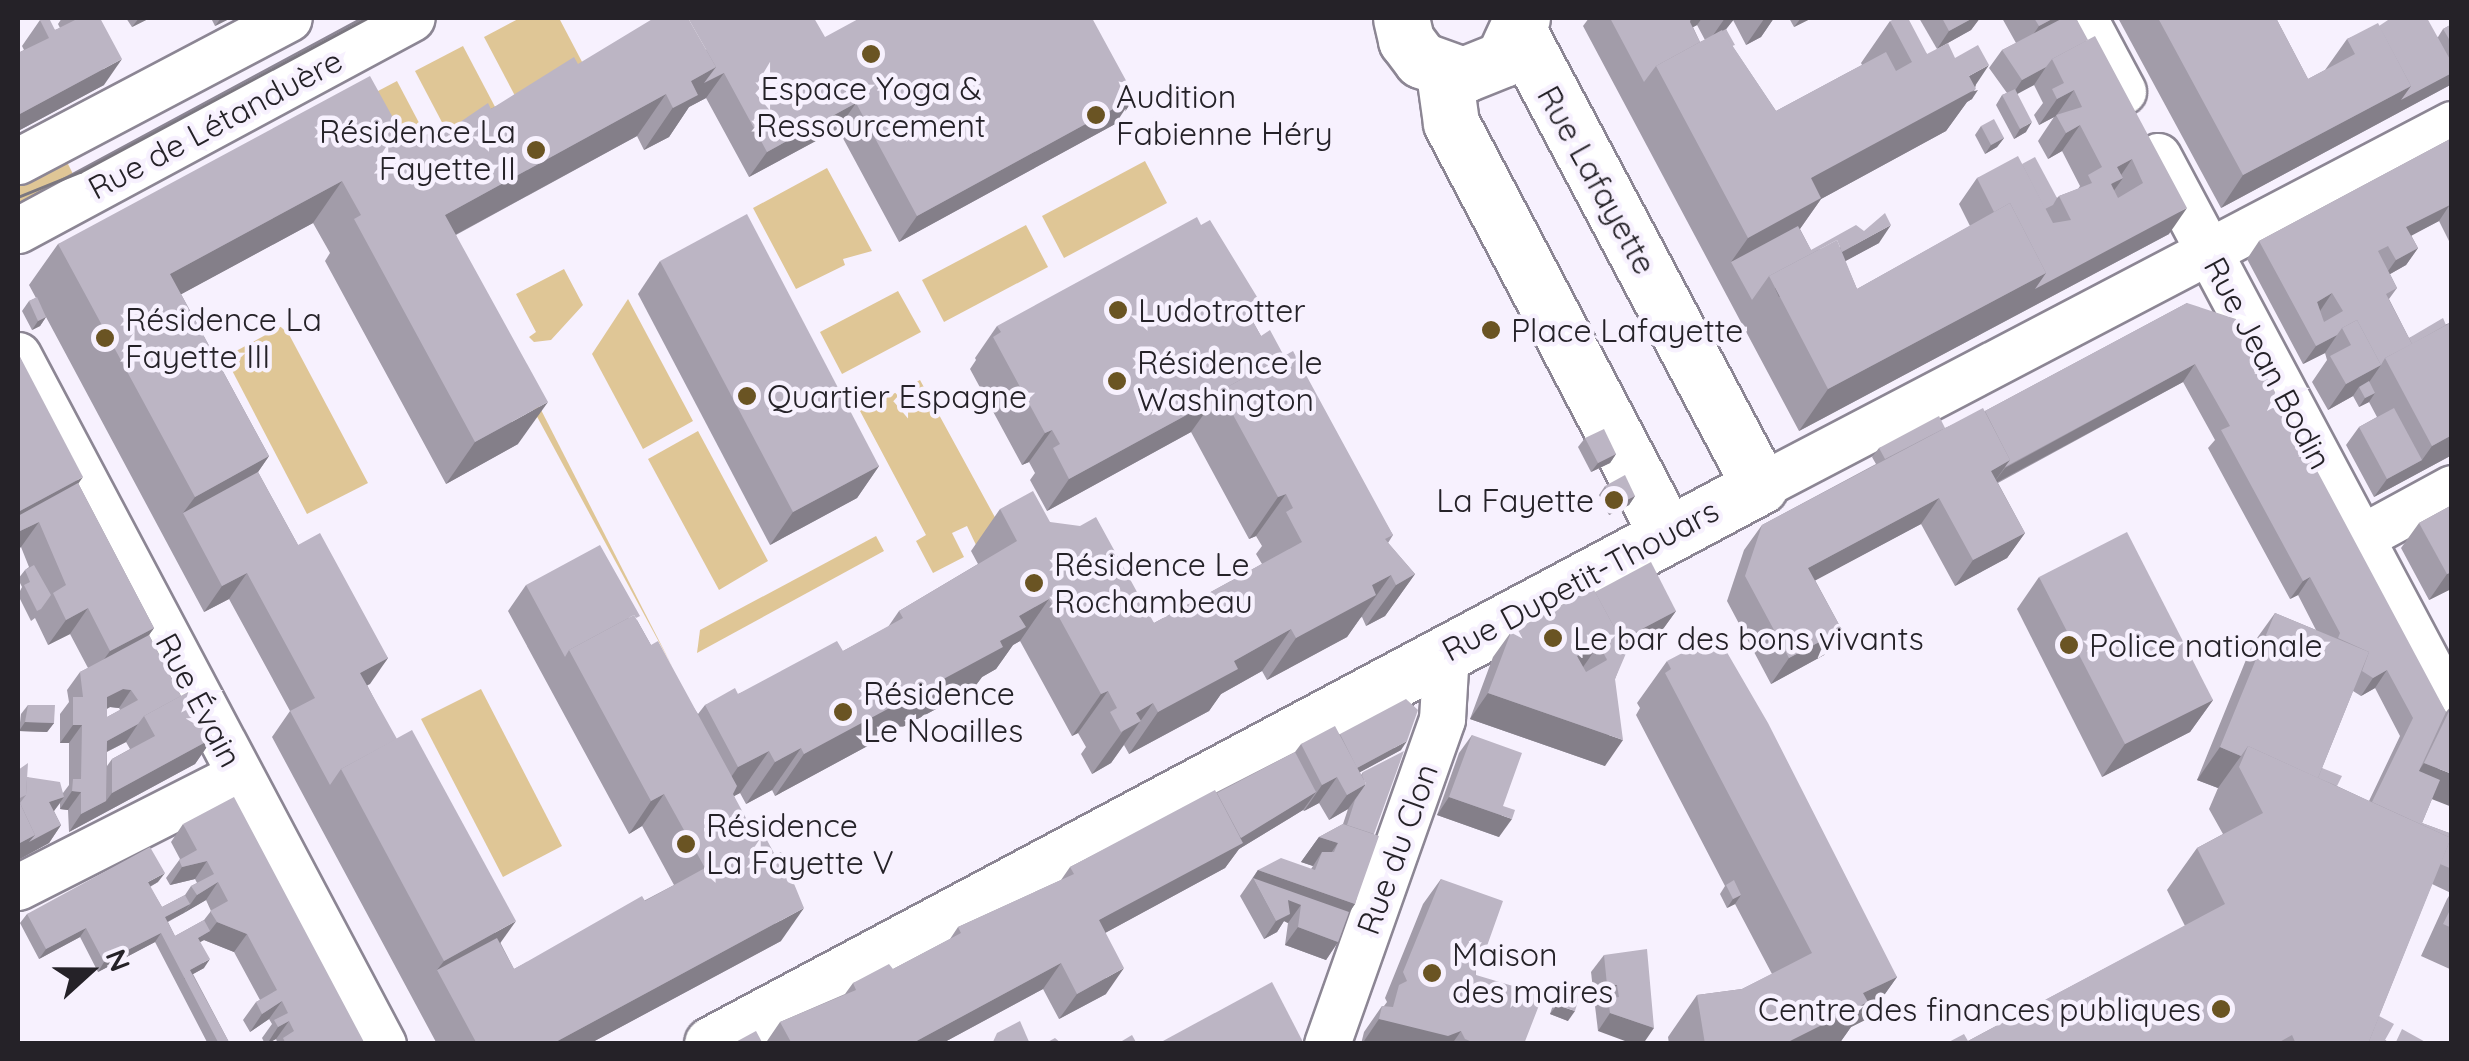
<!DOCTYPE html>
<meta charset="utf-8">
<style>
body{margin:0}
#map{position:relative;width:2469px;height:1061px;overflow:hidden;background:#f7f1fe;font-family:Quicksand,sans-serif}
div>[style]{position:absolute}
.green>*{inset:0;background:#dfc696}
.roads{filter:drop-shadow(2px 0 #8c8694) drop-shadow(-2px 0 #8c8694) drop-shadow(0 2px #8c8694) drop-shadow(0 -2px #8c8694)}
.minor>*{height:45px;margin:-22.5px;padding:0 22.5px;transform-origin:22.5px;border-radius:22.5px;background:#fff}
.tertiary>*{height:55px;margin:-27.5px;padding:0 27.5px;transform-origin:27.5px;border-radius:27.5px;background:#fff}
.tram>*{height:2.5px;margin:-1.25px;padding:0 1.25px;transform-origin:1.25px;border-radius:1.25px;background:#7b7780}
.wall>*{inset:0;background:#a29ca9}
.shaded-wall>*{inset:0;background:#847f89}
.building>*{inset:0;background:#bcb5c4}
.dots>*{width:28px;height:28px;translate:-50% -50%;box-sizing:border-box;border:5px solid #f7f1fe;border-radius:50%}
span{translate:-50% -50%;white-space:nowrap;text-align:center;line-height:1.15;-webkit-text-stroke:9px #f7f1fe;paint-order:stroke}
.poi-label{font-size:32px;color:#252228}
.left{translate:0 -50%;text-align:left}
.right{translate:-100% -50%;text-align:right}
.street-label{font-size:32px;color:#252228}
.frame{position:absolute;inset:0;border:20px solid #252228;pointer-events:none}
.north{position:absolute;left:40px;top:921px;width:100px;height:100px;-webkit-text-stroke:8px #f7f1fe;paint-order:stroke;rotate:69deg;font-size:28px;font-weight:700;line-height:40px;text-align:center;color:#252228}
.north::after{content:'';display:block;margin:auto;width:35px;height:45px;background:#252228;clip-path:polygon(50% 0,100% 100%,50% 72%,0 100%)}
</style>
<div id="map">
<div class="green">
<div style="clip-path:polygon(520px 18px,559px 18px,590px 77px,523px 111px,484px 37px)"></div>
<div style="clip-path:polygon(463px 46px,503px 122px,455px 147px,415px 71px)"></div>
<div style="clip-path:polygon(397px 81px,437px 157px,411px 169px,361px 100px)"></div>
<div style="clip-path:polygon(61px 150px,79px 186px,18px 218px,18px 173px)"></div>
<div style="clip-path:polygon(1145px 161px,1167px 203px,1064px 258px,1042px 216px)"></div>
<div style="clip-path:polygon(827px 168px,872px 251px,843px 259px,845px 265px,796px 289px,753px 208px)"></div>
<div style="clip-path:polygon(1026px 225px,1048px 267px,944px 322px,922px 280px)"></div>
<div style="clip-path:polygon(564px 269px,583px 305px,551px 340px,534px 342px,529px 337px,536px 332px,516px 294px)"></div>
<div style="clip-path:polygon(898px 291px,921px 332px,842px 374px,820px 332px)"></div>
<div style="clip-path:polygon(628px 299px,693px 421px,643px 449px,592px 354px)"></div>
<div style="clip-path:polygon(481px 313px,516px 361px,672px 666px)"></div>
<div style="clip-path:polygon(284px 325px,368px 483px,307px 514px,225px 357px)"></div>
<div style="clip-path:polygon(920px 380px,1003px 532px,976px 545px,967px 526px,952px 533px,964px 557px,933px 573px,916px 541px,926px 535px,860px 411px)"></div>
<div style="clip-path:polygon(698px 431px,768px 561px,719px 590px,648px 459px)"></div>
<div style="clip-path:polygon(876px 536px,884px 551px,697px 653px,700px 630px)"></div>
<div style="clip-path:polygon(481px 689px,562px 846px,503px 877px,421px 719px)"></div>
</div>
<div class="roads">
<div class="minor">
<div style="left:2084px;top:18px;width:83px;rotate:61.9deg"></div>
<div style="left:2158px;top:156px;width:626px;rotate:62deg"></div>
<div style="left:18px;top:161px;width:306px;rotate:-27.8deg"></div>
<div style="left:18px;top:230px;width:447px;rotate:-28.3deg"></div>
<div style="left:18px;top:355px;width:780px;rotate:62.09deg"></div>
<div style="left:1760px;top:486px;width:781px;rotate:-27.62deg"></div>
<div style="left:2360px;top:538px;width:105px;rotate:-28.5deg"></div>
<div style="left:18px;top:887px;width:248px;rotate:-26.9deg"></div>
<div style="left:1327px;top:1044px;width:345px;rotate:-70.5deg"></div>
<div style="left:1442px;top:719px;width:68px;rotate:-86.6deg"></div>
</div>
<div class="tertiary">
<div style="left:1401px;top:18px;width:23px;rotate:77deg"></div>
<div style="left:1406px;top:40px;width:25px;rotate:53deg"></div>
<div style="left:1421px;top:60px;width:45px;rotate:19.7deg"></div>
<div style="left:1463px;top:75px;width:43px;rotate:-21.8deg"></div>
<div style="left:1503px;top:59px;width:45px;rotate:-65.1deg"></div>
<div style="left:1444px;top:73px;width:50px;rotate:82deg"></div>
<div style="left:1451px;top:123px;width:462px;rotate:62.3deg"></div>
<div style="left:712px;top:1044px;width:1187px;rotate:-28.03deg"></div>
<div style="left:1760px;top:486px;width:514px;rotate:-117.96deg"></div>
</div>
</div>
<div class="tram">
<div style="left:18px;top:197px;width:67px;rotate:-22deg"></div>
<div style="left:80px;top:172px;width:326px;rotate:-28.2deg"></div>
</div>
<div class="wall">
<div style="clip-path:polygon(62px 18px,100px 18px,104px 85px,18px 131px,18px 53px,24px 50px,22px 46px,40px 20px,55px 30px,60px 28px,58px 24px)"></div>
<div style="clip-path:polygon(126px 18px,150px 18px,132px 27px)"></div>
<div style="clip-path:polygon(211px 18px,231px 18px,215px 26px)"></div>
<div style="clip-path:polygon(evenodd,1589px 18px,1774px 18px,1761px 37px,1746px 45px,1733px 20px,1726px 29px,1733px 47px,1776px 111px,1862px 65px,1861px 63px,1890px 21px,1927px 54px,1955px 58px,1976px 85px,1972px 99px,1967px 102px,1946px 131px,1821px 199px,1800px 229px,1811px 250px,1879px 243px,1845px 261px,1857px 289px,1970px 226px,1959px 204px,1977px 178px,2022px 164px,2057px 198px,2059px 196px,2078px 189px,2080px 186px,2062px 151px,2048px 159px,2038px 141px,2054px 117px,2039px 125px,2034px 115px,2043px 103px,2034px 85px,2017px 93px,2026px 132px,2014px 139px,1996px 105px,2002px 95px,2007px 93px,1989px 68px,2002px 50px,2016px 43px,2002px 18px,2076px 18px,2169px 234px,1799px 431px,1583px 26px,1589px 18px,1697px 25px,1705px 40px,1700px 42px,1693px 27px,1697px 25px)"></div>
<div style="clip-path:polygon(1789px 18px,1812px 18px,1794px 27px)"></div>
<div style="clip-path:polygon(1919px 18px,1980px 18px,1971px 30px,1937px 49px)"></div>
<div style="clip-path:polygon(2118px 18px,2276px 18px,2308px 79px,2325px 70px,2347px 39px,2379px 26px,2438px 37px,2443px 29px,2452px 24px,2452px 84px,2221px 208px)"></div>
<div style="clip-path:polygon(825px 37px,1135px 97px,1117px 123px,899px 242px,838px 129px,749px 177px,706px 98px,689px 107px,669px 137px,644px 150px,637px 136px,456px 235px,518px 444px,446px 484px,325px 261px,330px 253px,313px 223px,181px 294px,269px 456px,258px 472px,298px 545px,388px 658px,367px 685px,514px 969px,674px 885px,642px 826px,629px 834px,508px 611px,526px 585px,637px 620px,651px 645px,698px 714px,705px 705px,738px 694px,843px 651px,888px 627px,899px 611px,978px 564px,971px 551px,1000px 509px,1050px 522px,1154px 623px,1262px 564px,1256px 554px,1262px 546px,1256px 536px,1249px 539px,1191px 432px,1047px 511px,1030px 480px,1035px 473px,1029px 462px,1022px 465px,970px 369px,976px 360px,975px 358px,997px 326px,1252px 320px,1261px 336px,1284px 356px,1393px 535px,1388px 543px,1415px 574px,1385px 616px,1366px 626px,1362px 617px,1360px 618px,1347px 637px,1267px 680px,1262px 671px,1221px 694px,1209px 711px,1129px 754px,1124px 745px,1111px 763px,1092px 774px,1081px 754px,1086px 747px,1078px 733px,1072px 736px,1020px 641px,1013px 645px,996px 669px,982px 677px,973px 689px,775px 796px,772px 790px,746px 804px,740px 793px,734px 796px,781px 941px,589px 1044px,437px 1044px,272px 737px,290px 711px,229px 599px,204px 612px,46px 317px,40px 326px,32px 330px,22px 311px,29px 301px,36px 298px,29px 285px,58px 244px,444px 133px,578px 64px)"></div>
<div style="clip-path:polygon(1981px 126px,2004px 138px,1997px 147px,1985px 154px,1975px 135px)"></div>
<div style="clip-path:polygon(2452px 138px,2452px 247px,2439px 221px,2411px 235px,2418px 248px,2406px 265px,2390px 274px,2397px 288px,2389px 299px,2409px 338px,2452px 322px,2452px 455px,2374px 497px,2346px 445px,2359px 427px,2377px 417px,2369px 402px,2359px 407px,2353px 396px,2328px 410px,2312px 382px,2327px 360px,2325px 353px,2303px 364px,2247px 259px,2259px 241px)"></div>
<div style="clip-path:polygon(660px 261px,879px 466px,857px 498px,770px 545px,638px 294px)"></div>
<div style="clip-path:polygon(evenodd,2187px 303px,2446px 712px,2452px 705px,2432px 799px,2422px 823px,2452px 834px,2452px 970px,2421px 956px,2447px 899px,2451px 893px,2432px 884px,2379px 1016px,2385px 1040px,2391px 1044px,1945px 1044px,1968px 1041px,2185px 926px,2167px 890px,2197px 848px,2223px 834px,2209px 809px,2218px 788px,2197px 780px,2252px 645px,2275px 613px,2316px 630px,2298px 595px,2290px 599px,2208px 448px,2215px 440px,2183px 382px,1998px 483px,2025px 533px,2007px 558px,1955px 586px,1921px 524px,1815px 580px,1842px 630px,1824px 655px,1771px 684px,1727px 601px,1744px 550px,1762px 525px,1876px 464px,1872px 457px,1879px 448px,1945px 428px,1985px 411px,2187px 303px,2375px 688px,2400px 736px,2369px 801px,2337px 786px,2322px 768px,2353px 691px,2361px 696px,2375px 688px)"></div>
<div style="clip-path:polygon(evenodd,18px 353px,78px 483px,154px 628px,149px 635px,181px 696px,213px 738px,195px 764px,69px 832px,68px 810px,60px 809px,60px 803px,54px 811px,61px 825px,49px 843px,18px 860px,18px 770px,27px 777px,63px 793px,69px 785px,69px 743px,60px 743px,60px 714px,69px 702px,67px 690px,80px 672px,88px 668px,70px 634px,48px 645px,35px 618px,31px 621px,18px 595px,22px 587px,18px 579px,25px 570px,29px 567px,21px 547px,18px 549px,18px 353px,110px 707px,119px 708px,120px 710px,107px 717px,107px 709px,110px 707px,18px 353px,126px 742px,130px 749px,112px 759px,107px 766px,107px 752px,126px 742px)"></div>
<div style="clip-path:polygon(1585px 438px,1616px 454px,1610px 463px,1591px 472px,1578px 447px)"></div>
<div style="clip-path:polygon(1605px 486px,1635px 496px,1629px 505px,1609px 515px,1599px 495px)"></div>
<div style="clip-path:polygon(2452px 505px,2452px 593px,2449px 590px,2429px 600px,2401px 548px,2419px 523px)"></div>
<div style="clip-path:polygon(2039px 577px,2213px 700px,2190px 732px,2102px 777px,2017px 609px)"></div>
<div style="clip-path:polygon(1595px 592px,1676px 611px,1663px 629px,1626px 649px,1615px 679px,1605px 766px,1470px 719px,1493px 657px,1511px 632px)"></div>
<div style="clip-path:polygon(1667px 661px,1897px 977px,1867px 1019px,1851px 1027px,1839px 1044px,1669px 1044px,1668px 1037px,1697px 995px,1742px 989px,1772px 974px,1735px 904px,1727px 908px,1720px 894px,1725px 886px,1636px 715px,1640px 708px,1637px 703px)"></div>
<div style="clip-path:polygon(28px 705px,54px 723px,47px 732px,19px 731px,21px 714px)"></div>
<div style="clip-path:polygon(1340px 734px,1401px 750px,1360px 772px,1361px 775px,1363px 772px,1374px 834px,1355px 904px,1349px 912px,1338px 942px,1326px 960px,1285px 945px,1288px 923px,1284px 921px,1277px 932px,1264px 939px,1240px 896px,1258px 870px,1311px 869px,1313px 866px,1301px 862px,1319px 837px,1343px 824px,1348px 809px,1329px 820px,1319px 803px,1304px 811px,1303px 810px,1239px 849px,1225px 868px,1105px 933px,1106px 994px,1059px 1019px,1043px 989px,941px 1044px,765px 1044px,780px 1022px,845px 994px,853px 983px,893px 969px,950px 939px,958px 927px,1061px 880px,1070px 867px,1295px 752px,1301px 744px)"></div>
<div style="clip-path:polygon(1472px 735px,1503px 806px,1499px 837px,1437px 815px,1459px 753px)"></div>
<div style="clip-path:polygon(evenodd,183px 824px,365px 1044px,278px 1044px,276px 1039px,265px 1044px,262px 1038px,272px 1024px,269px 1019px,250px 1032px,243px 1020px,256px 1002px,260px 1000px,234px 952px,204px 940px,200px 942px,204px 968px,193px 974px,230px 1044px,208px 1044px,155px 942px,98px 972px,80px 937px,39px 959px,20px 923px,27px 914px,158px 882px,150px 887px,162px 907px,185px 895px,191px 886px,197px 883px,195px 879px,170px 885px,166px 878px,180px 859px,171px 842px,183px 824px,206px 900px,211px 911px,204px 920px,175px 936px,168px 922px,206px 900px)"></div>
<div style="clip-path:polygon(1441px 879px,1482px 960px,1476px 969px,1476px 975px,1524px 1044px,1361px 1044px,1364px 1032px,1382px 1006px,1384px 1006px,1387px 1002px,1385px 998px,1423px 904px)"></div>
<div style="clip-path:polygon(1604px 955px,1654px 1028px,1598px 1031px,1591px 972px)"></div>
<div style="clip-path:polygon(1563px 987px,1568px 1021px,1550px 1014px,1556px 996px)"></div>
</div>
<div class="shaded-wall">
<div style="clip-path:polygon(139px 18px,150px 18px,132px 27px)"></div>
<div style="clip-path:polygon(221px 18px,231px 18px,215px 26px)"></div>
<div style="clip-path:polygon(1688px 18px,1702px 18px,1697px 25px,1675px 37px)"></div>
<div style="clip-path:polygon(1725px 18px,1735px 18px,1719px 38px,1707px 44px)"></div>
<div style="clip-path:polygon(1767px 18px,1774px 18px,1761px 37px,1746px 45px,1764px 19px)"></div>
<div style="clip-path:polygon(1801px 18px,1812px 18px,1794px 27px)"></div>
<div style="clip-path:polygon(1973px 18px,1980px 18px,1971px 30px,1937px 49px,1949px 31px)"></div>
<div style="clip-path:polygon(2054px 18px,2070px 18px,2021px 52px,2039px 26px)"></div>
<div style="clip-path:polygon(122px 59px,104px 85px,18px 131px,18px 115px)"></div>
<div style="clip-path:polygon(1989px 65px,1971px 92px,1978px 90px,1972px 99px,1967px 102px,1946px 131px,1821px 199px,1792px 240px,1731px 262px,1748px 238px,1811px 178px,1969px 76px)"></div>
<div style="clip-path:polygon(716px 67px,724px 73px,706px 98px,689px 107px,669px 137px,644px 150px,691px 81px)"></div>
<div style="clip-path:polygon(2046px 67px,2034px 85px,2010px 98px,2022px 80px)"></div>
<div style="clip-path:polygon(2452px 73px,2452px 84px,2221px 208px,2243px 175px,2411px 86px)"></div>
<div style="clip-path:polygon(2074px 90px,2056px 116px,2039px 125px,2057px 99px)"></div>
<div style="clip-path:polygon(666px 94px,637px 136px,416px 256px,445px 215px)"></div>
<div style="clip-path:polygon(1135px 97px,1117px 123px,899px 242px,917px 216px)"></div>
<div style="clip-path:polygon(856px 103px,838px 129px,749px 177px,767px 152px)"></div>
<div style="clip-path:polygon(2032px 122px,2026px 132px,2014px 139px,2020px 129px)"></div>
<div style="clip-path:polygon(2080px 125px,2062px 151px,2048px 159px,2066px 133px)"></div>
<div style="clip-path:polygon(2004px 138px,1997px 147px,1985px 154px,1991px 145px)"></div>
<div style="clip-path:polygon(2132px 159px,2117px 181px,2123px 178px,2105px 203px,2117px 167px)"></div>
<div style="clip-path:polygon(342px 181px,313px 223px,141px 316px,170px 274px)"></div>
<div style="clip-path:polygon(2451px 203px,2439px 221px,2394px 245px,2406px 227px)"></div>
<div style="clip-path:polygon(2187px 208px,2169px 234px,1799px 431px,1828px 389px,2046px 273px)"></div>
<div style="clip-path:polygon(1891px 225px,1879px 243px,1779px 297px,1775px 288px)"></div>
<div style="clip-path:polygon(2418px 248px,2406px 265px,2383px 278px,2396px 260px)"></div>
<div style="clip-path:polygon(2332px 293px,2320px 311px,2317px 302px)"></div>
<div style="clip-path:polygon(46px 317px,40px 326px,32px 330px,38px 321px)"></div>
<div style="clip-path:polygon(2337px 335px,2325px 353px,2303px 364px,2316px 346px)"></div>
<div style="clip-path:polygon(2195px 364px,2183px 382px,1992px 485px,2005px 468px)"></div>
<div style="clip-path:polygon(2381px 365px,2363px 391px,2359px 387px,2353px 396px,2328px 410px,2346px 384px)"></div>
<div style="clip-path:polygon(2375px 393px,2369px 402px,2359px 407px,2365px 398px)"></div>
<div style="clip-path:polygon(1214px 400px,1191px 432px,1047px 511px,1069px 479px)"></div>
<div style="clip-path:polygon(548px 402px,518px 444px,446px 484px,475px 442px)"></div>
<div style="clip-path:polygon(1052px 430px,1029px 462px,1022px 465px,1045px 433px)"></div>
<div style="clip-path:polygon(2452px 435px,2452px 455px,2374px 497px,2387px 479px,2422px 460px,2432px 446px)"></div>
<div style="clip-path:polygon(1616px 454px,1610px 463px,1591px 472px,1598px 463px)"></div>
<div style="clip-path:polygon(269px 456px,240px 498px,183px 513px,195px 497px)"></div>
<div style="clip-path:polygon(2010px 460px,1992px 485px,1991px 471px)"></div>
<div style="clip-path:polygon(879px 466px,857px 498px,770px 545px,793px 512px)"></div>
<div style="clip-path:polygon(83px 477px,60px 509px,18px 532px,18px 512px)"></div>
<div style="clip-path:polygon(1286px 494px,1256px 536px,1249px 539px,1278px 497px)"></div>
<div style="clip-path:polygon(1635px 496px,1629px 505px,1609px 515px,1615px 506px)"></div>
<div style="clip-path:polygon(1939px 498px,1921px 524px,1790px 594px,1808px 568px)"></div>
<div style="clip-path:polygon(39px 522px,21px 547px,18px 549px,18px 532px)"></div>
<div style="clip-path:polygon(2025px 533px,2007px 558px,1955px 586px,1973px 560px)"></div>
<div style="clip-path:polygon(2452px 572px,2452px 587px,2449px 590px,2429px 600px,2447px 574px)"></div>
<div style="clip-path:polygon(247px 573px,229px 599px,204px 612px,222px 586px)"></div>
<div style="clip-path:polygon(1415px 574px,1385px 616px,1366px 626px,1396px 585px)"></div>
<div style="clip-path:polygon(1391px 575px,1347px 637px,1267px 680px,1296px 638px,1372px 585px)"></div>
<div style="clip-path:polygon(2310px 577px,2298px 595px,2290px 599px,2303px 581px)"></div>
<div style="clip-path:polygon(1049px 599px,1020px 641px,1013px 645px,996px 669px,982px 677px,973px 689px,775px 796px,804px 754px,1019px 616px)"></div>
<div style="clip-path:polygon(88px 608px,70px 634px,48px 645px,66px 620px)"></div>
<div style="clip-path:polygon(1676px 611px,1663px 629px,1606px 659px,1613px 644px)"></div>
<div style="clip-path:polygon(154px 628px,136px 653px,92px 676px,110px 651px)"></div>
<div style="clip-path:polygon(1291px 629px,1262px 671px,1221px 694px,1209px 711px,1129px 754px,1158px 712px,1234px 661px)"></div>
<div style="clip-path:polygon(1842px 630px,1824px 655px,1771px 684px,1789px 658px)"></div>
<div style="clip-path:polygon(1599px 644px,1581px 670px,1577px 656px)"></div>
<div style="clip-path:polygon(388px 658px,370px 684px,342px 699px,360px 673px)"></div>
<div style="clip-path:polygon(2387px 670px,2375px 688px,2361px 696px,2373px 678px)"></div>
<div style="clip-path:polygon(123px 689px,131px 690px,119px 708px,110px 707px,94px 715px,107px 697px)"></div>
<div style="clip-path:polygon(1108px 691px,1078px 733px,1072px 736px,1101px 694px)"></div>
<div style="clip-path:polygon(1488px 693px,1623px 740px,1605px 766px,1470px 719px)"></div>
<div style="clip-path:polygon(2213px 700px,2190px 732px,2102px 777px,2125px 744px)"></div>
<div style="clip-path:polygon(1153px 703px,1111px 763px,1092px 774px,1136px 713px)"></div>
<div style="clip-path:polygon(25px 722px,54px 723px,47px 732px,19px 731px)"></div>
<div style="clip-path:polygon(138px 724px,126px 742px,94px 758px,107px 741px)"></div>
<div style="clip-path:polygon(73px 725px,82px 725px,69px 743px,60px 743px)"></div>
<div style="clip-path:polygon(213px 738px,195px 764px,69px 832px,81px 814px,106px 801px,112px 793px)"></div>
<div style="clip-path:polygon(1407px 741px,1401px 750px,1340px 783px,1342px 776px)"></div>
<div style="clip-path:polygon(2220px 747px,2241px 756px,2218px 788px,2197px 780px)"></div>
<div style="clip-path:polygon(801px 748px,772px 790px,746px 804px,775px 762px)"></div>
<div style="clip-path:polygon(769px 751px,740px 793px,709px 809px,738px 767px)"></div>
<div style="clip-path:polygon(2424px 763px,2452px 774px,2452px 807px,2406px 789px)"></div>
<div style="clip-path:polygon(1337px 777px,1319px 803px,1304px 811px,1322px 785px)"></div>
<div style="clip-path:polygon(1366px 784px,1348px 809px,1329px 820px,1347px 795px)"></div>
<div style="clip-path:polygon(72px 791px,81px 792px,68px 810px,60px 809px)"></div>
<div style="clip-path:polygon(1316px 792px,1303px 810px,1239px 849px,1225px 868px,1081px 946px,1099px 920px,1233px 842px)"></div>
<div style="clip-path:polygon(664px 794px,642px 826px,629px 834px,651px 801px)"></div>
<div style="clip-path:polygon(64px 797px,51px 815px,49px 802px)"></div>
<div style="clip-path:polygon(1449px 797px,1512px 819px,1499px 837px,1437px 815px)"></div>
<div style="clip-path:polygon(61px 825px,49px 843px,18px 860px,18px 844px,35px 835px)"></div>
<div style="clip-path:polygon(1319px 837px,1338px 843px,1320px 869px,1322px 852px,1313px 866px,1301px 862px)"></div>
<div style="clip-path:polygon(207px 861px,195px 879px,170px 885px,182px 867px)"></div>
<div style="clip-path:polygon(1258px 870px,1355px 904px,1337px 930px,1301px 905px,1288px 923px,1284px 921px,1277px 932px,1264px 939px,1276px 921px,1253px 878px)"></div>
<div style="clip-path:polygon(165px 873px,158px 882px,141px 891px,148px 882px)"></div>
<div style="clip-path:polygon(218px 882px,206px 900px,184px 913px,197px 895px)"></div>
<div style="clip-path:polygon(1741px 895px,1735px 904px,1727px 908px,1733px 899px)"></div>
<div style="clip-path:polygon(190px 904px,184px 913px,159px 926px,165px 917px)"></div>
<div style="clip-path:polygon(804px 908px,781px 941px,589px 1044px,552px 1044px)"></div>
<div style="clip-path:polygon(516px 921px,486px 963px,437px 970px,444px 961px)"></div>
<div style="clip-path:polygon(217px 922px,247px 934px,234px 952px,204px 940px,191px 947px,198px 938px,210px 931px)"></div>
<div style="clip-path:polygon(1298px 927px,1338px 942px,1326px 960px,1285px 945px)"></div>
<div style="clip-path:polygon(86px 928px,80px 937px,39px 959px,46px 949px)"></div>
<div style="clip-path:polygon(161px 933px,155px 942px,98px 972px,104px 962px)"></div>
<div style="clip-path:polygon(210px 959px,204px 968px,184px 979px,190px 970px)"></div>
<div style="clip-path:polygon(1061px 963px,1043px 989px,941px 1044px,911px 1044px)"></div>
<div style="clip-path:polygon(1124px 968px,1106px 994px,1059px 1019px,1077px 994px)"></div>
<div style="clip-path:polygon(1897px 977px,1867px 1019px,1851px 1027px,1839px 1044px,1784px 1044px,1863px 993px)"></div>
<div style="clip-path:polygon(1607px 985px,1617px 985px,1604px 1003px,1601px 994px,1595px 1003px)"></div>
<div style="clip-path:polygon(282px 1001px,269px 1019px,250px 1032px,262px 1014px)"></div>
<div style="clip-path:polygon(1557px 1005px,1575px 1011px,1568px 1021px,1550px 1014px)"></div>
<div style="clip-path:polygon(1610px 1013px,1654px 1028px,1643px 1044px,1633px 1044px,1598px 1031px)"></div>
<div style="clip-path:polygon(1379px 1019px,1461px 1031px,1452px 1044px,1362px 1044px)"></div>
<div style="clip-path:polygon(289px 1021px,276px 1039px,267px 1044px,278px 1027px)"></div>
</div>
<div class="building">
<div style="clip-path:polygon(46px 18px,49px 18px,55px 30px,79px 18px,100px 18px,122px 59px,18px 115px,18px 53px,49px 38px,40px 20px)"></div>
<div style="clip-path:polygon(654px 18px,688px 18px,716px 67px,691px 81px,698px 95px,673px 108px,666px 94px,445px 215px,548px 402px,475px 442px,354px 219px,361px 215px,342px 181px,170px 274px,269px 456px,195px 497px,58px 244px,370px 76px,408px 145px,440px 127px,444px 133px,488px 103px,491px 109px,574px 57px,578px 64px)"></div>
<div style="clip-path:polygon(688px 18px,814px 18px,825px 37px,860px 18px,1092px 18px,1135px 97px,917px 216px,856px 103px,767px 152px,724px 73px,704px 83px,716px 67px)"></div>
<div style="clip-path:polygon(1610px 18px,1691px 18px,1690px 22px,1700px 42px,1656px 66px,1644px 82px)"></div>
<div style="clip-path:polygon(1897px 18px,1908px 18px,1927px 54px,1948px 43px,1955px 58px,1978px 45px,1989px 65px,1969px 76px,1976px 89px,1811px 178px,1821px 198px,1748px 238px,1656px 66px,1722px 30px,1776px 111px,1886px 52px,1896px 71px,1912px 62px,1890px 21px)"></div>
<div style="clip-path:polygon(1942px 18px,1973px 18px,1949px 31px)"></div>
<div style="clip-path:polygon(2034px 18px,2054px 18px,2039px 26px)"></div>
<div style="clip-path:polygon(2063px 18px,2076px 18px,2088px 40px,2052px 59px,2046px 67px,2022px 80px,2002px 50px)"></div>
<div style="clip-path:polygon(2158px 18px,2276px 18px,2308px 79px,2355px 54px,2347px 39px,2378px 23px,2411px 86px,2243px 175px)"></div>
<div style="clip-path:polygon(2391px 18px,2427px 18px,2452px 63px,2452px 73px,2401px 100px,2411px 86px,2379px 26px)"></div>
<div style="clip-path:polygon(2452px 24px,2452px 44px,2443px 29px)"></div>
<div style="clip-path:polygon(1726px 29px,1735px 45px,1732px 46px,1722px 31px)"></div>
<div style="clip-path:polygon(evenodd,2095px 36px,2187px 208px,2035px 289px,2046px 273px,2010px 203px,1994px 212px,1977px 178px,2018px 156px,2053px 223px,2071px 220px,2059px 196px,2092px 183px,2088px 175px,2102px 167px,2080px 125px,2066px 133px,2056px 115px,2082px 107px,2074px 90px,2057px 99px,2052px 89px,2064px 83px,2052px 59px,2095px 36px,2132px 159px,2143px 183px,2118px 198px,2111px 184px,2123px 178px,2117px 167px,2132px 159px)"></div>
<div style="clip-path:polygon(2015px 89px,2032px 122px,2020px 129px,2002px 95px)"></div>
<div style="clip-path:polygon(1994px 119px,2004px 138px,1991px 145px,1981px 126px)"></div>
<div style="clip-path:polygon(evenodd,2452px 138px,2452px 204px,2406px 227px,2418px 248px,2396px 260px,2388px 246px,2378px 251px,2397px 288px,2386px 294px,2412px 344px,2385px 358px,2381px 365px,2357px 320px,2342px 328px,2337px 335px,2316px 346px,2259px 241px,2452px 138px,2332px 293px,2343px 311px,2324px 322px,2317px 302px,2332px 293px)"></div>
<div style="clip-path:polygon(2035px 157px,2057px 198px,2053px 205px,2045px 209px,2022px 164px)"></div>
<div style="clip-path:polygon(2010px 203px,2046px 273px,1828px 389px,1769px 276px,1837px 240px,1857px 289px)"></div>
<div style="clip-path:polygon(1885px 213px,1891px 225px,1842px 252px,1837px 240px,1769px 276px,1752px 300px,1731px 262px,1798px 226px,1811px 250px,1856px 225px,1864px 231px)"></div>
<div style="clip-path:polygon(747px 214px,879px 466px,793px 512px,660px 261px)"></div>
<div style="clip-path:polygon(1197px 217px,1201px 225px,1210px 220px,1262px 305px,1252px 320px,1261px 336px,1270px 330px,1284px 356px,1220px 391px,1214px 400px,1069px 479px,1053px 448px,1060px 444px,1052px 430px,1045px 433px,993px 337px,1001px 332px,997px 326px)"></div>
<div style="clip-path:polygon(37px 297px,46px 317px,38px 321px,29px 301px)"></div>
<div style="clip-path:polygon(2187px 303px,2236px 319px,2446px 712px,2419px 771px,2440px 780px,2422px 823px,2452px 834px,2452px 869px,2440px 864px,2451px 838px,2372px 802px,2413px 718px,2387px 670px,2373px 678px,2362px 671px,2369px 652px,2338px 638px,2340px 633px,2310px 577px,2303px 581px,2221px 430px,2230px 426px,2195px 364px,2005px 467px,2010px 460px,1985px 411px)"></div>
<div style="clip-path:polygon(2443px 318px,2446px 325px,2412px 344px,2409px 338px)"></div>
<div style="clip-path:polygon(2357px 320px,2381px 365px,2346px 384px,2330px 356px,2351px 345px,2342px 328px)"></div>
<div style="clip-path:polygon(2452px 322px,2452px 435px,2432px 446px,2385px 358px)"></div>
<div style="clip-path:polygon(1293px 351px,1393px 535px,1385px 539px,1415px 574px,1396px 585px,1391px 575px,1372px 585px,1376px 595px,1296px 638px,1291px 629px,1234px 661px,1238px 669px,1158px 712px,1153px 703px,1136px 713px,1141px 721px,1121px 732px,1110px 712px,1117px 708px,1108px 691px,1101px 694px,1049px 599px,1019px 616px,1026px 627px,1000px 641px,1003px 647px,804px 754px,801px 748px,775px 762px,769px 751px,738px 767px,705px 705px,735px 688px,738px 694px,837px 641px,843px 651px,903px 618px,899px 611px,1017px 541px,1000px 509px,1033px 491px,1050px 522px,1080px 526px,1096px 517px,1154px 623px,1302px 542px,1286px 512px,1293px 508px,1286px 494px,1278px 497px,1220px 391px)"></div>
<div style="clip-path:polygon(18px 353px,83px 477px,18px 512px)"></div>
<div style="clip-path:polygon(2369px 381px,2375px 393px,2365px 398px,2359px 387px)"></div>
<div style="clip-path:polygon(1983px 408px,2010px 460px,1991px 471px,2025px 533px,1973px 560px,1939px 498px,1808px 568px,1842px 630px,1789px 658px,1745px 576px,1762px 525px)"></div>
<div style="clip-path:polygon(2394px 408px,2422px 460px,2387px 479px,2359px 427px)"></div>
<div style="clip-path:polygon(1939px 416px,1945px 428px,1885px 459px,1879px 448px)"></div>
<div style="clip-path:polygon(1604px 429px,1616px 454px,1598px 463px,1585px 438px)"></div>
<div style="clip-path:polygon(258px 472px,298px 545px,320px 533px,388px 658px,360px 673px,397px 739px,341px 769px,330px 785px,290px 711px,315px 698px,247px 573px,222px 586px,183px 513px)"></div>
<div style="clip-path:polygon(1625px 475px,1635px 496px,1615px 506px,1605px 486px)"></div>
<div style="clip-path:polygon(78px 483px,154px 628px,110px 651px,88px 608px,66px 620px,53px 593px,66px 585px,39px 522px,18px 532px,18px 516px)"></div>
<div style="clip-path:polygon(2452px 505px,2452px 572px,2447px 574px,2419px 523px)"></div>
<div style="clip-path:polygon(2127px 532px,2213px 700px,2125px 744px,2039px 577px)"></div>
<div style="clip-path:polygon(600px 545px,640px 616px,636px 618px,634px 615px,569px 650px,565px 657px,526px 585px)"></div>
<div style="clip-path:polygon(1651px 562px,1676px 611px,1621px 640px,1595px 592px)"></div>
<div style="clip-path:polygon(34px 565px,51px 595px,41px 609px,37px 611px,24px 585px,30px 582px,25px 570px)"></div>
<div style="clip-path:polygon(evenodd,1593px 588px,1627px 651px,1615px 679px,1623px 740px,1488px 693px,1511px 632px,1593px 588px,1599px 644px,1607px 660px,1586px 672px,1577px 656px,1599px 644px)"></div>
<div style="clip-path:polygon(2275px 613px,2369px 652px,2318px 778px,2248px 746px,2241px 756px,2220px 747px)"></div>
<div style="clip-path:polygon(634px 615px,651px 645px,658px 641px,737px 786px,733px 794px,747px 820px,754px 816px,775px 855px,781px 852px,804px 908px,552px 1044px,477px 1044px,437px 970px,497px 938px,514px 969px,642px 896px,645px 901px,705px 868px,664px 794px,651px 801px,569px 650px)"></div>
<div style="clip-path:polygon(evenodd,149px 635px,181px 696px,144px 716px,138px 724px,107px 741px,106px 801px,81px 814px,81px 792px,72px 791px,73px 779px,81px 779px,82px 725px,73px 725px,73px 697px,83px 697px,80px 672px,149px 635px,123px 689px,131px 690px,138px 700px,107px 717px,107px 697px,123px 689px)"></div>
<div style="clip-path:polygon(1709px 639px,1714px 646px,1721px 642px,1768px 723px,1897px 977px,1863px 993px,1868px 1002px,1784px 1044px,1705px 1044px,1697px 995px,1742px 989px,1812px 953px,1665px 673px,1671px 669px,1667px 661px)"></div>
<div style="clip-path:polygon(188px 692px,213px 738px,112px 793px,112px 759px,155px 736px,144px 716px)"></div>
<div style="clip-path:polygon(1406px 699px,1418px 710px,1407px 741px,1357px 768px,1340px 734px)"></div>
<div style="clip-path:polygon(28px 705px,55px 705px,54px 723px,25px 722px)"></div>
<div style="clip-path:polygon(2452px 705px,2452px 774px,2424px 763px)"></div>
<div style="clip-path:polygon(1335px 726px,1366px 784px,1347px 795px,1337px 777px,1322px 785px,1301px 744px)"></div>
<div style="clip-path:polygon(412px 730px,516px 921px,444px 961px,341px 769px)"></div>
<div style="clip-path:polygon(1472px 735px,1522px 753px,1503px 806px,1515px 810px,1512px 819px,1449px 797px)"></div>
<div style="clip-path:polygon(2248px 746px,2451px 838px,2368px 1044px,2296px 1044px,2292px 1035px,2276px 1044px,1945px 1044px,1964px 1034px,1968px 1041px,2225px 904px,2197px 848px,2263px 813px,2239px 767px)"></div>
<div style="clip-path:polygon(1404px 751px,1374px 834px,1347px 825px,1355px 800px,1366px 784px,1362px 776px,1363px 772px)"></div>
<div style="clip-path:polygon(1295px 752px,1316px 792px,1241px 838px,1217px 793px)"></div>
<div style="clip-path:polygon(28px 763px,26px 795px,18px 799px,35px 835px,18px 844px,18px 770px)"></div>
<div style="clip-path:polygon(2322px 768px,2342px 776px,2337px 786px,2318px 778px)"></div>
<div style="clip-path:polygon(27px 777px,60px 782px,64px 797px,49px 802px,61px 825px,29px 842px,35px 835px,20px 803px,26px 795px)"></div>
<div style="clip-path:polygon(1215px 790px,1243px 843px,1099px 920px,1124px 968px,1077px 994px,1061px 963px,911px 1044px,792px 1044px,780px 1022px,856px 990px,853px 983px,889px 964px,893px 969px,961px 933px,958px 927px,1074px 874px,1070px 867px)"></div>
<div style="clip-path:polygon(234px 797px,365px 1044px,286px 1044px,283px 1038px,294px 1031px,289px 1021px,278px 1027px,274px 1020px,288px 1013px,282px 1001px,262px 1014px,256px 1002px,277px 990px,247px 934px,217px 922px,210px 911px,228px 901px,218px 882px,197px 895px,191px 886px,214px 874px,207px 861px,182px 867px,179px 860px,197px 850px,183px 824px)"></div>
<div style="clip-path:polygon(1343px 824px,1379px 836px,1355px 904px,1258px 870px,1281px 858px,1315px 870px,1322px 852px,1334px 852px,1338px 843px,1319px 837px)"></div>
<div style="clip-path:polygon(150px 847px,165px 873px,148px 882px,162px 907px,185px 895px,190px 904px,165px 917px,175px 936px,204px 920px,210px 931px,198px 938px,210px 959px,190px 970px,230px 1044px,219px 1044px,161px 933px,104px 962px,86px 928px,46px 949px,27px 914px)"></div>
<div style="clip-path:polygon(1253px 878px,1349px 912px,1338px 942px,1298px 927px,1301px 905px,1288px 900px,1290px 914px,1276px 921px)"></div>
<div style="clip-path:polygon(1441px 879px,1503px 901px,1482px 960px,1475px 958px,1476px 975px,1543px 995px,1524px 1044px,1477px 1044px,1465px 1039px,1461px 1031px,1448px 1036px,1379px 1019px,1382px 1006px,1393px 1007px,1399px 985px,1407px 981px,1403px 972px)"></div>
<div style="clip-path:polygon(1734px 880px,1741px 895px,1733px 899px,1726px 885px)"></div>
<div style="clip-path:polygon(2452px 906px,2452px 928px,2443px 924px)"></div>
<div style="clip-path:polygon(1647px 949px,1654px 1028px,1610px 1013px,1608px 999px,1619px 997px,1617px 985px,1607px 985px,1604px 955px)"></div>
<div style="clip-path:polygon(1272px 982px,1304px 1044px,1164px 1044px,1163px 1041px)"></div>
<div style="clip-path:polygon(1563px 987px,1580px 994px,1575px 1011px,1557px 1005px)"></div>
<div style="clip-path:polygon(1601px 994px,1610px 994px,1611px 999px,1608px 999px,1602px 1008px)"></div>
<div style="clip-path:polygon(2379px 1016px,2394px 1024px,2385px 1040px,2391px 1044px,2368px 1044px)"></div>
<div style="clip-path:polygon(1020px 1021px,1030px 1044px,992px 1044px,997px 1033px)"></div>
<div style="clip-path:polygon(2402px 1029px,2429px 1044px,2395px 1044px)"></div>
<div style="clip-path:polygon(756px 1031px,763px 1044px,732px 1044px)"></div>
<div style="clip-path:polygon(1132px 1035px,1137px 1044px,1117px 1044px)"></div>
<div style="clip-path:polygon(1055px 1038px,1062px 1044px,1044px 1044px)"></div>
</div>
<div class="dots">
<div style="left:871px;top:54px;background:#6a5423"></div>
<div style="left:1096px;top:115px;background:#6a5423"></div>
<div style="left:536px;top:150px;background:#6a5423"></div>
<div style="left:1118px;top:310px;background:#6a5423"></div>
<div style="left:1491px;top:330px;background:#6a5423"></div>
<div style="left:105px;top:338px;background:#6a5423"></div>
<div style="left:1117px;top:381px;background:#6a5423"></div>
<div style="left:747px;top:396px;background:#6a5423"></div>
<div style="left:1614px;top:500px;background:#6a5423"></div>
<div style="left:1034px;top:583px;background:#6a5423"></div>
<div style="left:1553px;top:638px;background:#6a5423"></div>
<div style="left:2069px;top:645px;background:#6a5423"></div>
<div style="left:843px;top:712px;background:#6a5423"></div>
<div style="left:686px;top:844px;background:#6a5423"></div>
<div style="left:1432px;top:973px;background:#6a5423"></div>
<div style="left:2221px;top:1009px;background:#6a5423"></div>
</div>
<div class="poi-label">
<span style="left:871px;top:107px">Espace Yoga &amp;<br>Ressourcement</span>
<span class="left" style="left:1116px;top:115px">Audition<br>Fabienne Héry</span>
<span class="right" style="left:516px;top:150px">Résidence La<br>Fayette II</span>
<span class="left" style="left:1138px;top:310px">Ludotrotter</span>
<span class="left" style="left:125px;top:338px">Résidence La<br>Fayette III</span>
<span class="left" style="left:1511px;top:330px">Place Lafayette</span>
<span class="left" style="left:1137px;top:381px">Résidence le<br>Washington</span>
<span class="left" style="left:767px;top:396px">Quartier Espagne</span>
<span class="right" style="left:1594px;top:500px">La Fayette</span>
<span class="left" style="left:1054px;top:583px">Résidence Le<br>Rochambeau</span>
<span class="left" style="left:1573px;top:638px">Le bar des bons vivants</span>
<span class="left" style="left:2089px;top:645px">Police nationale</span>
<span class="left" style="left:863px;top:712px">Résidence<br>Le Noailles</span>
<span class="left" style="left:706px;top:844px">Résidence<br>La Fayette V</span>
<span class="left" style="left:1452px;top:973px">Maison<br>des maires</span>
<span class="right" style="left:2201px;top:1009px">Centre des finances publiques</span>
</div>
<div class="street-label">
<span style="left:215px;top:124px;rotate:-28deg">Rue de Létanduère</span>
<span style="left:1597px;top:180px;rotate:61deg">Rue Lafayette</span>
<span style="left:2268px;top:363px;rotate:62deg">Rue Jean Bodin</span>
<span style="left:1580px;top:580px;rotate:-28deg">Rue Dupetit-Thouars</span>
<span style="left:199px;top:700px;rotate:62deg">Rue Évain</span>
<span style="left:1397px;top:849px;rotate:-70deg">Rue du Clon</span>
</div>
<div class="frame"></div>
<div class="north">N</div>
</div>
